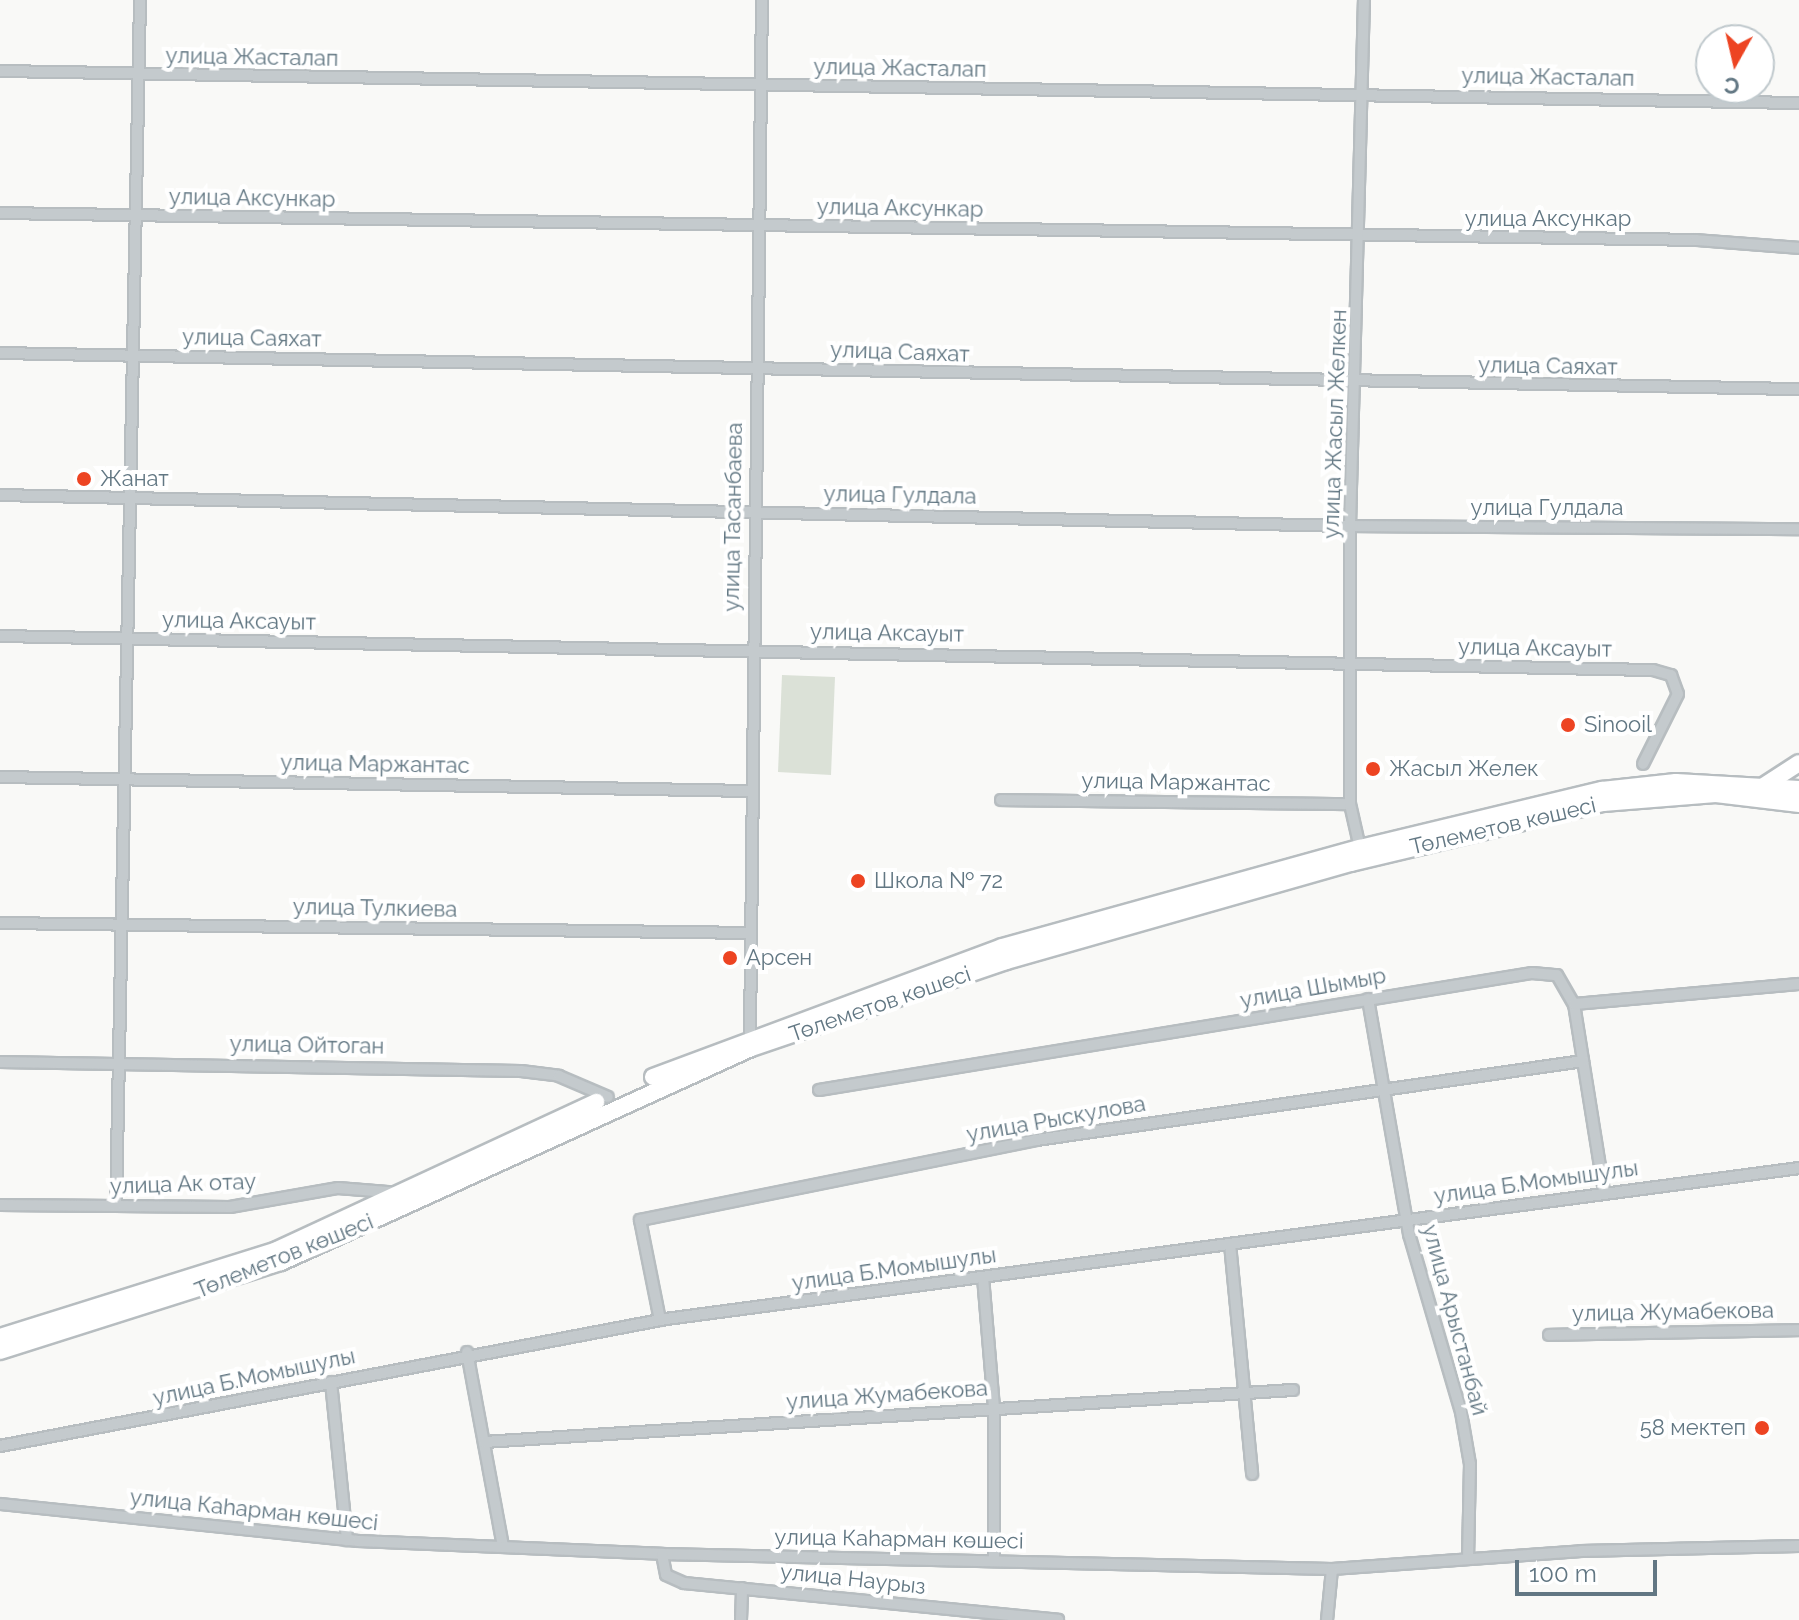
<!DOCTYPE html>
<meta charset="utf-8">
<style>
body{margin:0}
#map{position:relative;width:1799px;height:1620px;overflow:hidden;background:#f9f9f7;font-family:Raleway,sans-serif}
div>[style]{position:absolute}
.green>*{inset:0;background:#dbe1d7}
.roads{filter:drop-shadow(2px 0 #b7bdc0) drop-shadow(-2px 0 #b7bdc0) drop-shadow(0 2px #b7bdc0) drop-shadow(0 -2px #b7bdc0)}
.minor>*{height:10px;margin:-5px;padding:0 5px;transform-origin:5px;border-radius:5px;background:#c4cacd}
.primary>*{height:16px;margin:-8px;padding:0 8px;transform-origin:8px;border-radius:8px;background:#fff}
.dots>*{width:22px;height:22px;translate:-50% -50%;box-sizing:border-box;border:4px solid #fff;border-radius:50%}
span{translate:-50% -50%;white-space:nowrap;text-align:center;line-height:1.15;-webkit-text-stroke:8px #fff;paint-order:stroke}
.street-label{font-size:22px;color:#627783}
.poi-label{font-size:22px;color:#627783}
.left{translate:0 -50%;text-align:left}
.right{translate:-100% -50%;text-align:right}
.north{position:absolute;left:1695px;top:24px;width:80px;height:80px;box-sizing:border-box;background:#fff;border:2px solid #c0c9cd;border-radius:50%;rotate:188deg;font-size:22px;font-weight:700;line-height:32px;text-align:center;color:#627783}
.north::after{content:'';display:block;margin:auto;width:28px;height:36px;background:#ed4422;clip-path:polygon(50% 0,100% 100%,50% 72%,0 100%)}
.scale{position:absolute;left:1515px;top:1560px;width:142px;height:36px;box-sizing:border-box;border:4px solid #627783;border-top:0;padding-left:10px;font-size:24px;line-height:28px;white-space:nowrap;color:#627783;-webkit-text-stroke:6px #fff;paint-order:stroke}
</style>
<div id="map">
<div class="green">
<div style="clip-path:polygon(782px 675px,835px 677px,831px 775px,778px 772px)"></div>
</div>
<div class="roads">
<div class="minor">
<div style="left:0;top:71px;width:1799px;rotate:1.02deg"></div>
<div style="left:0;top:213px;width:1696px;rotate:0.91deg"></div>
<div style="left:1696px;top:240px;width:103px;rotate:4.4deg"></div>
<div style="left:0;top:353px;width:1799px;rotate:1.15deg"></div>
<div style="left:0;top:495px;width:1350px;rotate:1.32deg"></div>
<div style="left:1350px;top:526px;width:449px;rotate:0.4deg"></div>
<div style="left:0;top:636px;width:1653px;rotate:1.18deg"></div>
<div style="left:1653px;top:670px;width:19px;rotate:16deg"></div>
<div style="left:1671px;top:675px;width:20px;rotate:70deg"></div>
<div style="left:1678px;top:694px;width:78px;rotate:116.6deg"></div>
<div style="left:0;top:777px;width:750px;rotate:1.07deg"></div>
<div style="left:1001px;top:800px;width:349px;rotate:0.7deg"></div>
<div style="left:1360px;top:848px;width:45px;rotate:-102.8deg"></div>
<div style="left:1350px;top:804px;width:278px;rotate:-90deg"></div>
<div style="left:1350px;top:526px;width:526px;rotate:-88.48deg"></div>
<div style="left:0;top:923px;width:750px;rotate:0.76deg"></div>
<div style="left:1368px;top:999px;width:239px;rotate:80.1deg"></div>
<div style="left:1409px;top:1234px;width:185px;rotate:73.7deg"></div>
<div style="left:1461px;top:1412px;width:53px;rotate:80.2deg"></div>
<div style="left:1470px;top:1464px;width:95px;rotate:91.2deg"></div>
<div style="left:1574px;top:1004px;width:190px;rotate:80.9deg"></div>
<div style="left:750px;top:1035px;width:1035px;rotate:-89.34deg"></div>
<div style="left:0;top:1062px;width:521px;rotate:0.99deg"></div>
<div style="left:521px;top:1071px;width:38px;rotate:7deg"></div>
<div style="left:559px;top:1076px;width:53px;rotate:23.2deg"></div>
<div style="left:819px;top:1090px;width:723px;rotate:-9.32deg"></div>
<div style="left:1532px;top:973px;width:25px;rotate:5deg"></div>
<div style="left:1557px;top:975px;width:34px;rotate:60deg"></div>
<div style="left:1574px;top:1004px;width:226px;rotate:-5.1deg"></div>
<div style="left:0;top:1205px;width:230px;rotate:0.5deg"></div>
<div style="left:230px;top:1207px;width:110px;rotate:-10deg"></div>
<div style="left:338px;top:1188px;width:62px;rotate:4.6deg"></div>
<div style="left:116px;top:1206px;width:1206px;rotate:-88.86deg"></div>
<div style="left:1230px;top:1244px;width:231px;rotate:84.5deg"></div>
<div style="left:983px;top:1277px;width:131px;rotate:85.2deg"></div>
<div style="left:994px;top:1408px;width:153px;rotate:90deg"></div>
<div style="left:660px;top:1320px;width:102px;rotate:-101.3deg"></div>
<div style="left:640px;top:1220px;width:404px;rotate:-11.4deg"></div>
<div style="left:1036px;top:1140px;width:553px;rotate:-8.22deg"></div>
<div style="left:1549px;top:1335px;width:250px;rotate:-1.1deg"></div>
<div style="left:467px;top:1352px;width:198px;rotate:79.5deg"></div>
<div style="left:331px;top:1382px;width:159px;rotate:84.2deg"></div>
<div style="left:484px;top:1442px;width:811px;rotate:-3.68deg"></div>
<div style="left:0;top:1446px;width:678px;rotate:-10.8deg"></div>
<div style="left:666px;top:1319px;width:1143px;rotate:-7.59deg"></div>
<div style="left:0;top:1504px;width:360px;rotate:5.9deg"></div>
<div style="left:358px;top:1541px;width:304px;rotate:2.4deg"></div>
<div style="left:662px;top:1554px;width:670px;rotate:1.28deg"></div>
<div style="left:1332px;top:1569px;width:250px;rotate:-4.1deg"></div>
<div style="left:1581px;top:1551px;width:218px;rotate:-1.3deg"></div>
<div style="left:662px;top:1554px;width:21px;rotate:79deg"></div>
<div style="left:666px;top:1575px;width:20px;rotate:24deg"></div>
<div style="left:684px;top:1583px;width:376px;rotate:5.6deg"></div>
<div style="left:741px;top:1620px;width:32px;rotate:-88deg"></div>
<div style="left:1327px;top:1620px;width:51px;rotate:-84.4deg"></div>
</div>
<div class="primary">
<div style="left:1765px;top:785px;width:40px;rotate:-32.9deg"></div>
<div style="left:653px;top:1077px;width:372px;rotate:-20.4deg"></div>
<div style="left:1002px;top:947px;width:371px;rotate:-15.5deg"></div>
<div style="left:1360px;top:848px;width:249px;rotate:-13.5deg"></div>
<div style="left:1602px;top:790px;width:74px;rotate:-6.2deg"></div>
<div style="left:1676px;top:782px;width:123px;rotate:3.3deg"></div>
<div style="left:0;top:1337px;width:290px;rotate:-17.4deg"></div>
<div style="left:277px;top:1250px;width:352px;rotate:-24.9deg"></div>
<div style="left:0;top:1351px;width:295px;rotate:-17.6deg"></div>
<div style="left:281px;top:1262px;width:516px;rotate:-24.48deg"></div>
<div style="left:751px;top:1048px;width:269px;rotate:-18.8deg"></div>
<div style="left:1006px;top:961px;width:359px;rotate:-15.9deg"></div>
<div style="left:1351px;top:863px;width:259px;rotate:-13.4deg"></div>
<div style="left:1603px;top:803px;width:113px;rotate:-4.6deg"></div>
<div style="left:1716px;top:794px;width:84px;rotate:6.9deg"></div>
</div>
</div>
<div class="dots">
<div style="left:84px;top:479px;background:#ed4422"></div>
<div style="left:1568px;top:725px;background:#ed4422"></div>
<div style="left:1373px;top:769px;background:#ed4422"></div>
<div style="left:858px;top:881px;background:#ed4422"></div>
<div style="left:730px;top:958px;background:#ed4422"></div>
<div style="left:1762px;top:1428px;background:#ed4422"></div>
</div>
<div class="street-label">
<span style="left:252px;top:57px;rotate:1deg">улица Жасталап</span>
<span style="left:900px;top:68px;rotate:1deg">улица Жасталап</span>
<span style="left:1548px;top:77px;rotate:1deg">улица Жасталап</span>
<span style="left:252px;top:198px;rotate:1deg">улица Аксункар</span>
<span style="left:900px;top:208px;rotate:1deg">улица Аксункар</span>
<span style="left:1548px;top:219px">улица Аксункар</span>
<span style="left:252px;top:338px;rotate:1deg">улица Саяхат</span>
<span style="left:900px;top:352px;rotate:2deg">улица Саяхат</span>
<span style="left:1548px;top:366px;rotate:1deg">улица Саяхат</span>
<span style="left:1335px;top:424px;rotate:-88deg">улица Жасыл Желкен</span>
<span style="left:900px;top:495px;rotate:1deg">улица Гулдала</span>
<span style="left:1547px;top:508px">улица Гулдала</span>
<span style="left:733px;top:517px;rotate:-89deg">улица Тасанбаева</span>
<span style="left:239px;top:621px;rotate:1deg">улица Аксауыт</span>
<span style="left:887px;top:633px;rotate:1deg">улица Аксауыт</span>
<span style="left:1535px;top:648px;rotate:1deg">улица Аксауыт</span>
<span style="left:375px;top:764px;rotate:1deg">улица Маржантас</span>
<span style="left:1176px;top:782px;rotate:1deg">улица Маржантас</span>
<span style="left:1503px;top:826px;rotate:-13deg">Төлеметов көшесі</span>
<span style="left:375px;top:908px;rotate:1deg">улица Тулкиева</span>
<span style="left:1313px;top:988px;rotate:-10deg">улица Шымыр</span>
<span style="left:880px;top:1004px;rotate:-19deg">Төлеметов көшесі</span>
<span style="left:307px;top:1045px;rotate:1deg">улица Ойтоган</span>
<span style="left:1056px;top:1119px;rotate:-10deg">улица Рыскулова</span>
<span style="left:1536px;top:1182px;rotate:-8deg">улица Б.Момышулы</span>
<span style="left:183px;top:1184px;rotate:-2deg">улица Ак отау</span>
<span style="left:284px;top:1256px;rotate:-22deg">Төлеметов көшесі</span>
<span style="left:894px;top:1269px;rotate:-8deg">улица Б.Момышулы</span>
<span style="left:1673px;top:1312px;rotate:-1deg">улица Жумабекова</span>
<span style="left:1455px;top:1320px;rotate:75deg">улица Арыстанбай</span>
<span style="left:254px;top:1377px;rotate:-12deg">улица Б.Момышулы</span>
<span style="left:887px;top:1395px;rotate:-4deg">улица Жумабекова</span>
<span style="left:254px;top:1510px;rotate:6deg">улица Каһарман көшесі</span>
<span style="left:899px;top:1539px;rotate:1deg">улица Каһарман көшесі</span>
<span style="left:853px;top:1579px;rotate:6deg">улица Наурыз</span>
</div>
<div class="poi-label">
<span class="left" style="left:100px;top:479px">Жанат</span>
<span class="left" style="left:1584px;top:725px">Sinooil</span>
<span class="left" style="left:1389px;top:769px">Жасыл Желек</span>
<span class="left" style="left:874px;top:881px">Школа № 72</span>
<span class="left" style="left:746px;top:958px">Арсен</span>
<span class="right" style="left:1746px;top:1428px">58 мектеп</span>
</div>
<div class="north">С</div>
<div class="scale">100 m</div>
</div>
